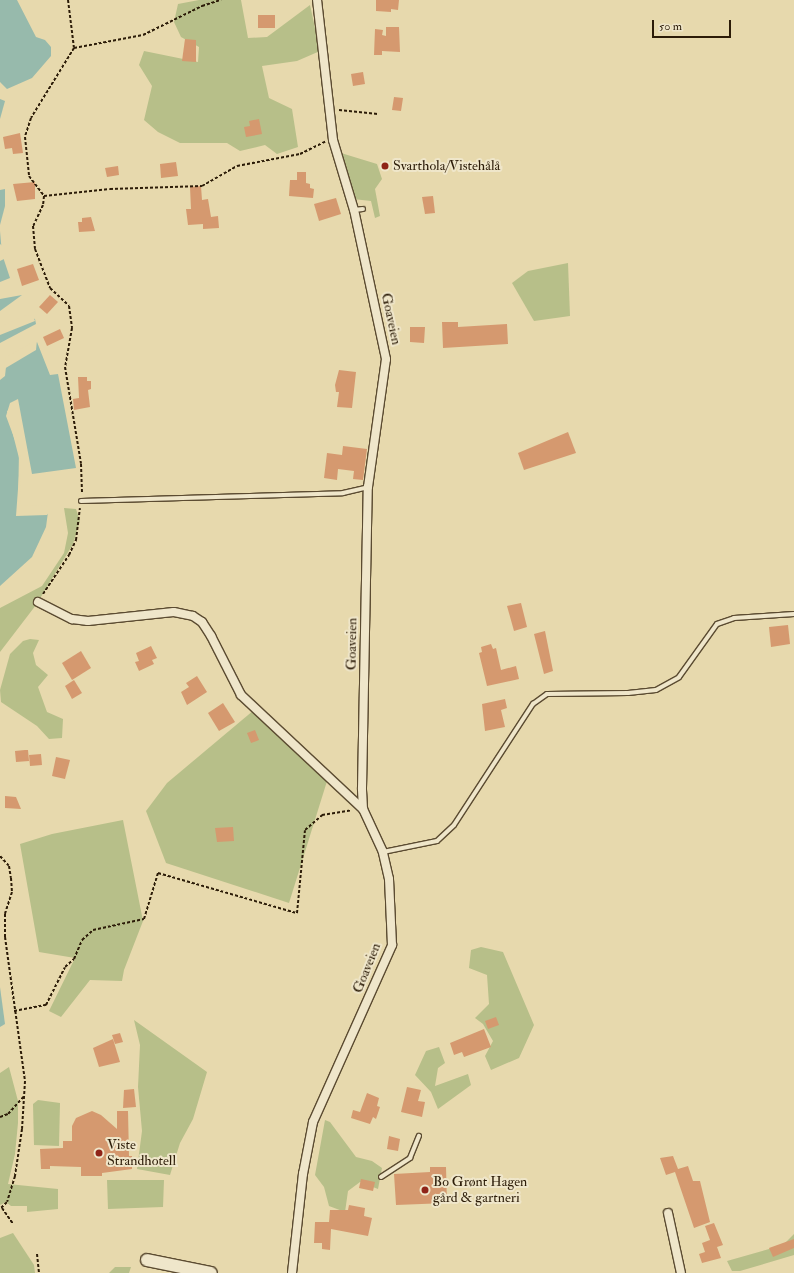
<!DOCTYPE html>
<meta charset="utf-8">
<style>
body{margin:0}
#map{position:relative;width:794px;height:1273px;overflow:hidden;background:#e7d9ad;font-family:"IM FELL Double Pica",serif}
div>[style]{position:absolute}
.green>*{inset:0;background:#b7bf89}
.water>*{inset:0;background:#97baac}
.pier>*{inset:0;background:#e7d9ad}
.building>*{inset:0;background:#d5996f}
.path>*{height:2px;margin-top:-1px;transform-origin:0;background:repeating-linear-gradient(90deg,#2c1c08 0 3px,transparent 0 5px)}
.roads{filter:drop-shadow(1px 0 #5b4b31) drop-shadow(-1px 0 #5b4b31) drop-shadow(0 1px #5b4b31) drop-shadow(0 -1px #5b4b31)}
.service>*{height:4px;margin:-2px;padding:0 2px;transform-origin:2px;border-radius:2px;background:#efe6ca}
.minor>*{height:8px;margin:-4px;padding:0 4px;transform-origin:4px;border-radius:4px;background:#efe6ca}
.secondary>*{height:12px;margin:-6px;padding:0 6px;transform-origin:6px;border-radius:6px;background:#efe6ca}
.dots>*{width:11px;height:11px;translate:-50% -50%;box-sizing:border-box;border:2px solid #efe6ca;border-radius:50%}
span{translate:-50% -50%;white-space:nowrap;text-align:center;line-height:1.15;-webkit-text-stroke:4px #efe6ca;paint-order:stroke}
.poi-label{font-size:14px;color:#2c1c08}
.left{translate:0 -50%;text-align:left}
.street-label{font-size:14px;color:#2c1c08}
.scale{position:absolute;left:652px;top:20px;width:79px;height:18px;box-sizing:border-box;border:2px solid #2c1c08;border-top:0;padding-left:5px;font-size:12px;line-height:14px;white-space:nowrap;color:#2c1c08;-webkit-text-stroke:3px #efe6ca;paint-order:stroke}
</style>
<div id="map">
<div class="green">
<div style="clip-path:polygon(199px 0,241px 0,248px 38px,267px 37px,310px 5px,320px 51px,297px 61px,262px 66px,269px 98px,292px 109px,298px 147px,277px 154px,265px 145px,240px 151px,227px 143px,180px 143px,158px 132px,144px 120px,152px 86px,139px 65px,144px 51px,198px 62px,199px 47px,181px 37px,174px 22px,178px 4px)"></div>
<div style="clip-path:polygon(341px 153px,377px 164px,382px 179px,375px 189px,380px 216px,375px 218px,371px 201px,353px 199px)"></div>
<div style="clip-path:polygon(568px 263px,570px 316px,534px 321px,512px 283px,528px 271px)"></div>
<div style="clip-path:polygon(64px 508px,76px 509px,80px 521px,73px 544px,36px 605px,0 652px,0 608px,42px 586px,64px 553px,68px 533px)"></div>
<div style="clip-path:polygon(30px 639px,39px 640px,33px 653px,36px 665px,48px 675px,38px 687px,47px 712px,63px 719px,62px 738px,49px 739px,37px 726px,1px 702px,0 690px,10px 654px,23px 641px)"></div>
<div style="clip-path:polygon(254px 710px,328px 778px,289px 903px,166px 863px,146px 811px,167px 783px)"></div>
<div style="clip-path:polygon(123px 820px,143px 921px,124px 970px,122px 981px,90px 980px,61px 1017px,49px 1011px,75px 958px,39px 952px,20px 844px,52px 834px)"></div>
<div style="clip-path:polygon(481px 947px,503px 952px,534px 1025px,519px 1058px,491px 1070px,485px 1056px,493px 1041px,483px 1024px,475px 1018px,489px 1004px,487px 975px,469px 968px,471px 950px)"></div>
<div style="clip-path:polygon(134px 1020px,207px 1072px,193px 1119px,180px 1143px,170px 1175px,137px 1169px,142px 1131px,138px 1087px,140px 1045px)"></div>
<div style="clip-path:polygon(439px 1047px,445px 1063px,438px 1068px,435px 1086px,468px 1074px,471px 1085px,438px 1109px,431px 1092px,415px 1075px,426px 1051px)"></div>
<div style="clip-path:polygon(9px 1067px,18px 1101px,18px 1123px,15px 1154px,8px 1184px,58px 1189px,58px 1209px,27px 1212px,27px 1206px,11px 1206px,6px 1202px,0 1205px,0 1073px)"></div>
<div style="clip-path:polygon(38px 1100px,60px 1103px,59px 1146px,34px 1145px,33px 1104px)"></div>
<div style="clip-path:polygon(325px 1120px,330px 1122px,356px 1157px,372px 1161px,382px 1168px,378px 1189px,360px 1182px,348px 1191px,345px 1212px,329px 1206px,324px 1187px,315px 1175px)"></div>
<div style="clip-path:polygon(107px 1180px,164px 1180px,163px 1207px,108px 1209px)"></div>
<div style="clip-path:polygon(13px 1233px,34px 1265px,35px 1273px,0 1273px,0 1238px)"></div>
<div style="clip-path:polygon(794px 1234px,794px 1255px,740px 1271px,732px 1271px,727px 1261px,783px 1245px)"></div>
<div style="clip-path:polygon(115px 1267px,131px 1267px,129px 1273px,109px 1273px)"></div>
</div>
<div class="water">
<div style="clip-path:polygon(0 0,17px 0,36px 37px,45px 40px,51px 47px,51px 56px,32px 78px,7px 89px,0 82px)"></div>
<div style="clip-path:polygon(0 99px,5px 101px,0 119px)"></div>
<div style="clip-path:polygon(5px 189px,5px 206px,0 225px,0 190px)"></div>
<div style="clip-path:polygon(0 231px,2px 254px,10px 278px,0 282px)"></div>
<div style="clip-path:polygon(22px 295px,0 311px,0 299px)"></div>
<div style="clip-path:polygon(27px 317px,35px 319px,36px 324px,0 343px,0 329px)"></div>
<div style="clip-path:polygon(37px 342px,50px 375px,58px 374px,76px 468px,32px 474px,18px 399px,10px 403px,6px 416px,19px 451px,18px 507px,48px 512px,46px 527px,32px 557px,0 586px,0 380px,5px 376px,7px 358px)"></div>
<div style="clip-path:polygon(0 987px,5px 1024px,0 1027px)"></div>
</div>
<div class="pier">
<div style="clip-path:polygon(0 244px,4px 247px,6px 258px,0 261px)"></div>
<div style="clip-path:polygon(26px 315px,33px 316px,35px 321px,0 335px,0 327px)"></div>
<div style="clip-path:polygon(37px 340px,36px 350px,4px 369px,6px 357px)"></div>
<div style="clip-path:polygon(10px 410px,8px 416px,21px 450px,20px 506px,46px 505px,50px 511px,47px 515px,16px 516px,20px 462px,7px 411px)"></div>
</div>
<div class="building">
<div style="clip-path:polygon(376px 0,399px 0,398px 10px,391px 9px,391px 12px,376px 11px)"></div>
<div style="clip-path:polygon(258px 15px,275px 15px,275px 28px,258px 28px)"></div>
<div style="clip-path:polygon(386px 27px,399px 27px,400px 52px,382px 51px,382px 55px,374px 55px,375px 29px,383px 30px,382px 35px,386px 36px)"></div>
<div style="clip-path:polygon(185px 39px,196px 40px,196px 62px,182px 61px)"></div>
<div style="clip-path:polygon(363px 72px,365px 84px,353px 86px,351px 74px)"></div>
<div style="clip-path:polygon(394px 97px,403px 98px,401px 111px,392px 110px)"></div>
<div style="clip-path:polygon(259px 119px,262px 134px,246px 137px,244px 127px,250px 126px,249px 121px)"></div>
<div style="clip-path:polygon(20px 133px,23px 153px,13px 154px,12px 148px,5px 149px,3px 137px)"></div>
<div style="clip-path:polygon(176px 162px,178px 176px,161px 178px,160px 164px)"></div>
<div style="clip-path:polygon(118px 166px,119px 175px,107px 177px,105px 168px)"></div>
<div style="clip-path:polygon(297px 172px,306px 172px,306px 183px,310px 184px,310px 188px,314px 189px,313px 198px,289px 196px,290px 180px,297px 180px)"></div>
<div style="clip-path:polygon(35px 182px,35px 199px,17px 201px,13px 184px)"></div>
<div style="clip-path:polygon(201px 186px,202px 200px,208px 199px,211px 217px,218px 216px,219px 228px,203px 229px,203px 224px,188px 225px,186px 209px,191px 209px,190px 187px)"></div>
<div style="clip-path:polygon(433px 196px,435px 213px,425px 214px,422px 197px)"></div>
<div style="clip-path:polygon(336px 198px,341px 214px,319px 221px,314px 204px)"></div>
<div style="clip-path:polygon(91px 217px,95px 231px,79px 232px,78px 222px,82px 222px,82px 218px)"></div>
<div style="clip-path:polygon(33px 264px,39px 280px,22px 286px,17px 269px)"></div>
<div style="clip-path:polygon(50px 295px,58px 302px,47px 314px,39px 307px)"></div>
<div style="clip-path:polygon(442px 322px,458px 322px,458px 327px,507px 324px,508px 344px,443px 348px)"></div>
<div style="clip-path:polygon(410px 327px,425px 327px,424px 343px,410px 342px)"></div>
<div style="clip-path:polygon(60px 329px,64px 338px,47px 346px,43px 337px)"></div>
<div style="clip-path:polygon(339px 370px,356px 372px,352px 408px,337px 407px,339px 392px,336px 392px,335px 385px)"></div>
<div style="clip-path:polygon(78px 377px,87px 377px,87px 381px,91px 381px,91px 389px,88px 390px,90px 407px,74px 410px,73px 399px,79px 398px)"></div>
<div style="clip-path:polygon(568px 432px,576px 453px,524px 470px,518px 453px)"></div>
<div style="clip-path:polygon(343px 446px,367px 449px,363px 480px,353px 479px,354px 471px,338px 469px,337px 480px,324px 478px,327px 453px,342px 455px)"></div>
<div style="clip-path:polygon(521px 603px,527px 627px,514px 631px,507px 606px)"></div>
<div style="clip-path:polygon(788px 625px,790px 644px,771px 647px,769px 627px)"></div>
<div style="clip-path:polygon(545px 631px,553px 671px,544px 674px,534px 634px)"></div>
<div style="clip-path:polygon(491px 644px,493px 649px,496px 648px,501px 670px,516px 666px,519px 679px,487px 686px,479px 653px,482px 652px,481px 647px)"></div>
<div style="clip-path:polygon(151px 646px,157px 658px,152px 660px,154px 664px,139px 671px,135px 662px,139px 661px,136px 653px)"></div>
<div style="clip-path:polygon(81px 651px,91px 668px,72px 680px,62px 663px)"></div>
<div style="clip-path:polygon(197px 676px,207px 692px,187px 705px,181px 692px,189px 687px,186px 683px)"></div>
<div style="clip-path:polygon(74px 680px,82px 693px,72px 699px,65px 686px)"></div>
<div style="clip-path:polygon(505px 699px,507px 708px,501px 710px,505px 727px,485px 731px,482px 704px)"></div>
<div style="clip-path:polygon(223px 703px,235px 722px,219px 731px,208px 713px)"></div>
<div style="clip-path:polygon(255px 730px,259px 740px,251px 743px,247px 733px)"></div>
<div style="clip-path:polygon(25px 750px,28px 750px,29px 761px,16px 762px,15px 751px)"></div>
<div style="clip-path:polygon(41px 754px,42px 765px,30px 766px,29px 755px)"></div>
<div style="clip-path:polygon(56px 757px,70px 760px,65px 779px,52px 776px)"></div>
<div style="clip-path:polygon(5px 796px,16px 797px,21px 809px,5px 808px)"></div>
<div style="clip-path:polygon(233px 827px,234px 841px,217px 842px,215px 828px)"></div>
<div style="clip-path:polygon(496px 1017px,499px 1025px,488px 1029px,485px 1021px)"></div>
<div style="clip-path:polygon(484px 1029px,491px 1047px,464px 1057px,462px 1052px,454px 1055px,450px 1043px)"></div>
<div style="clip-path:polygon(120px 1033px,123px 1042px,115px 1044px,112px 1035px)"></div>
<div style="clip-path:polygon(113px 1039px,120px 1062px,99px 1067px,93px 1048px)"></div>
<div style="clip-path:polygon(407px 1087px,421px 1090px,418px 1101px,425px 1102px,422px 1117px,401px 1112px)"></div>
<div style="clip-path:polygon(134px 1089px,136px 1107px,123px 1108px,124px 1090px)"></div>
<div style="clip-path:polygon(367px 1093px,379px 1098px,377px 1106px,380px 1107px,376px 1119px,373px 1117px,370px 1124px,351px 1118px,353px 1110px,360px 1112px)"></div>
<div style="clip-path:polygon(92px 1111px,101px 1115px,117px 1129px,117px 1111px,128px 1111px,129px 1156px,132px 1156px,132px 1169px,102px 1173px,102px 1176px,81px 1176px,81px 1167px,50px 1166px,50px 1169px,41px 1169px,40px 1149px,63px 1148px,63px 1141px,72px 1141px,72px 1126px,76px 1118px)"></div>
<div style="clip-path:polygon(389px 1136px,400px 1139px,398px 1151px,387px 1149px)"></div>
<div style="clip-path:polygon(673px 1156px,678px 1169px,688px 1166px,693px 1181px,700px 1181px,710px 1222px,694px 1228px,675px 1172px,666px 1175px,660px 1158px)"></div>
<div style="clip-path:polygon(430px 1167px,446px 1167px,447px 1203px,396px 1205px,394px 1174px,430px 1172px)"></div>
<div style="clip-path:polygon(361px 1179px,375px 1182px,373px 1191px,359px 1188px)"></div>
<div style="clip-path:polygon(349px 1205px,365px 1208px,364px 1216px,372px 1218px,368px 1236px,331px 1229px,330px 1250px,322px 1249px,322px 1243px,314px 1243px,315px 1222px,329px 1222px,330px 1210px,348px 1210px)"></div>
<div style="clip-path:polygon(714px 1223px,723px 1245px,717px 1247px,721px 1258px,702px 1263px,699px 1254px,705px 1252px,702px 1243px,710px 1240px,705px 1226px)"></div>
<div style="clip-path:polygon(794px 1239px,794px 1248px,773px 1257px,769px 1248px)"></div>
</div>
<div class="path">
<div style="left:68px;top:0;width:48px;rotate:82.9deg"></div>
<div style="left:74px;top:48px;width:82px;rotate:121.6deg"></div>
<div style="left:31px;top:118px;width:20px;rotate:108deg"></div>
<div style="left:25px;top:137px;width:39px;rotate:84deg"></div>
<div style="left:29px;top:176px;width:25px;rotate:53deg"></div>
<div style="left:44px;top:196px;width:9px;rotate:96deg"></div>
<div style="left:43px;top:205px;width:23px;rotate:115deg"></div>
<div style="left:33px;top:226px;width:23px;rotate:85deg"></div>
<div style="left:35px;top:249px;width:42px;rotate:69deg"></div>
<div style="left:50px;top:288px;width:26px;rotate:43deg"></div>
<div style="left:69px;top:306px;width:22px;rotate:82deg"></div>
<div style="left:72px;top:328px;width:40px;rotate:100deg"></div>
<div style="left:65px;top:367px;width:98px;rotate:80.6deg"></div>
<div style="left:81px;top:464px;width:30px;rotate:88deg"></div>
<div style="left:74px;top:48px;width:70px;rotate:-10.7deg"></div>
<div style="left:143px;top:35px;width:66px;rotate:-26.2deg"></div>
<div style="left:202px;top:6px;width:20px;rotate:-18deg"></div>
<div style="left:339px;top:110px;width:39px;rotate:6deg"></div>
<div style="left:44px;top:196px;width:66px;rotate:-6.1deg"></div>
<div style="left:110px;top:189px;width:92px;rotate:-1.9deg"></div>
<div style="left:202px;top:186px;width:40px;rotate:-29.7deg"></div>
<div style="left:237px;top:166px;width:64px;rotate:-10.8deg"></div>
<div style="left:300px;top:154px;width:28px;rotate:-26deg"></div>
<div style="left:43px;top:594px;width:47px;rotate:-56.3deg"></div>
<div style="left:69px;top:555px;width:17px;rotate:-65deg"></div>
<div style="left:76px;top:540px;width:32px;rotate:-83deg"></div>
<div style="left:0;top:856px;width:13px;rotate:48deg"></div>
<div style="left:9px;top:866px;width:12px;rotate:81deg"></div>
<div style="left:11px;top:878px;width:14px;rotate:86deg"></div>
<div style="left:12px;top:892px;width:23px;rotate:108deg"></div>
<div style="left:5px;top:914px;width:23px;rotate:90deg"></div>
<div style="left:5px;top:937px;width:145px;rotate:82.1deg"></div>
<div style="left:25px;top:1081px;width:48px;rotate:93.6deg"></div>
<div style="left:22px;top:1129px;width:48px;rotate:98.5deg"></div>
<div style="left:15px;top:1176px;width:27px;rotate:107deg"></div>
<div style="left:7px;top:1202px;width:10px;rotate:135deg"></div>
<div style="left:14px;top:1011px;width:33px;rotate:-11deg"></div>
<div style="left:46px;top:1005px;width:42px;rotate:-63.4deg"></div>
<div style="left:65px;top:967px;width:12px;rotate:-42deg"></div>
<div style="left:74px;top:959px;width:21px;rotate:-67deg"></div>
<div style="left:82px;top:940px;width:15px;rotate:-42deg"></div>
<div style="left:93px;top:930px;width:52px;rotate:-12.2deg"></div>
<div style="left:144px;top:919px;width:48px;rotate:-73.1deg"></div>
<div style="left:158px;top:873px;width:145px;rotate:16.1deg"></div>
<div style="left:297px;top:913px;width:83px;rotate:-84.5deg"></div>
<div style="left:305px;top:830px;width:23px;rotate:-41deg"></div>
<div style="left:322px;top:815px;width:30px;rotate:-9deg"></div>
<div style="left:0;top:1117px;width:9px;rotate:-21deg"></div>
<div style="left:8px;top:1114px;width:24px;rotate:-48deg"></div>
<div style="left:2px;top:1208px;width:19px;rotate:55deg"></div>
<div style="left:37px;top:1254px;width:19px;rotate:84deg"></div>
</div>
<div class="roads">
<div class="service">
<div style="left:354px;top:210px;width:9px;rotate:-6deg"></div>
<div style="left:81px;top:501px;width:262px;rotate:-1.7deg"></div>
<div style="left:343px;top:493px;width:26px;rotate:-13deg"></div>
<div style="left:383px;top:852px;width:55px;rotate:-11.5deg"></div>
<div style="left:437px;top:841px;width:23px;rotate:-43deg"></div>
<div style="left:454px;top:825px;width:145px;rotate:-56.9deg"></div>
<div style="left:533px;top:704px;width:17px;rotate:-36deg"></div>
<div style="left:547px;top:694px;width:81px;rotate:-0.7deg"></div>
<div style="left:628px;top:693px;width:28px;rotate:-6deg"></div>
<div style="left:656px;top:690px;width:26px;rotate:-29deg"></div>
<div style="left:679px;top:677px;width:65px;rotate:-54.4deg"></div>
<div style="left:717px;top:624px;width:18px;rotate:-19deg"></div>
<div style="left:734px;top:618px;width:60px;rotate:-3.8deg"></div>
<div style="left:381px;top:1177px;width:35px;rotate:-33deg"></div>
<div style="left:410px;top:1158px;width:24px;rotate:-68deg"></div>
</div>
<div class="minor">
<div style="left:38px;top:602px;width:38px;rotate:27deg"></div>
<div style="left:72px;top:619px;width:16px;rotate:7deg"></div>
<div style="left:88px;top:621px;width:86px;rotate:-6deg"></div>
<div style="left:174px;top:612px;width:19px;rotate:12deg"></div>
<div style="left:193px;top:616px;width:11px;rotate:34deg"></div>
<div style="left:202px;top:622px;width:17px;rotate:57deg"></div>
<div style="left:211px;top:636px;width:66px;rotate:63deg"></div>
<div style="left:241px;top:695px;width:167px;rotate:43.1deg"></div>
<div style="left:668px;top:1213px;width:61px;rotate:77.8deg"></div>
<div style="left:292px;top:1273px;width:100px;rotate:-83.7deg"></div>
<div style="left:303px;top:1174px;width:53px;rotate:-79.1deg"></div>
<div style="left:313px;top:1122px;width:194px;rotate:-65.9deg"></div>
<div style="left:392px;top:945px;width:66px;rotate:-92.6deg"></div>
<div style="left:389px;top:879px;width:28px;rotate:-103deg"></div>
<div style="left:383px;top:852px;width:47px;rotate:-114.9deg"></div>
<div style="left:363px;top:809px;width:21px;rotate:-93deg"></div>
<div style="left:362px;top:788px;width:301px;rotate:-88.9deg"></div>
<div style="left:368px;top:487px;width:129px;rotate:-82deg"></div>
<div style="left:386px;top:359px;width:152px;rotate:-102.1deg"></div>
<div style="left:354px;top:210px;width:73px;rotate:-106.7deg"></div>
<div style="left:333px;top:140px;width:141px;rotate:-96.5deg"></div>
</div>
<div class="secondary">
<div style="left:147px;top:1260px;width:65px;rotate:11.5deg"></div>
</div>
</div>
<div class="dots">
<div style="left:385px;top:166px;background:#8f2418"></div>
<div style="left:99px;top:1153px;background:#8f2418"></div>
<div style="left:425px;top:1190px;background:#8f2418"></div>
</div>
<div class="poi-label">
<span class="left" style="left:393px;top:166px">Svarthola/Vistehålå</span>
<span class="left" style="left:107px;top:1153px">Viste<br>Strandhotell</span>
<span class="left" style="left:433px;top:1190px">Bo Grønt Hagen<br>gård &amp; gartneri</span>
</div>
<div class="street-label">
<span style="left:391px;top:319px;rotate:78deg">Goaveien</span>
<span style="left:352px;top:644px;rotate:-89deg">Goaveien</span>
<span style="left:367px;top:968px;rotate:-68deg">Goaveien</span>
</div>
<div class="scale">50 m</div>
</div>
